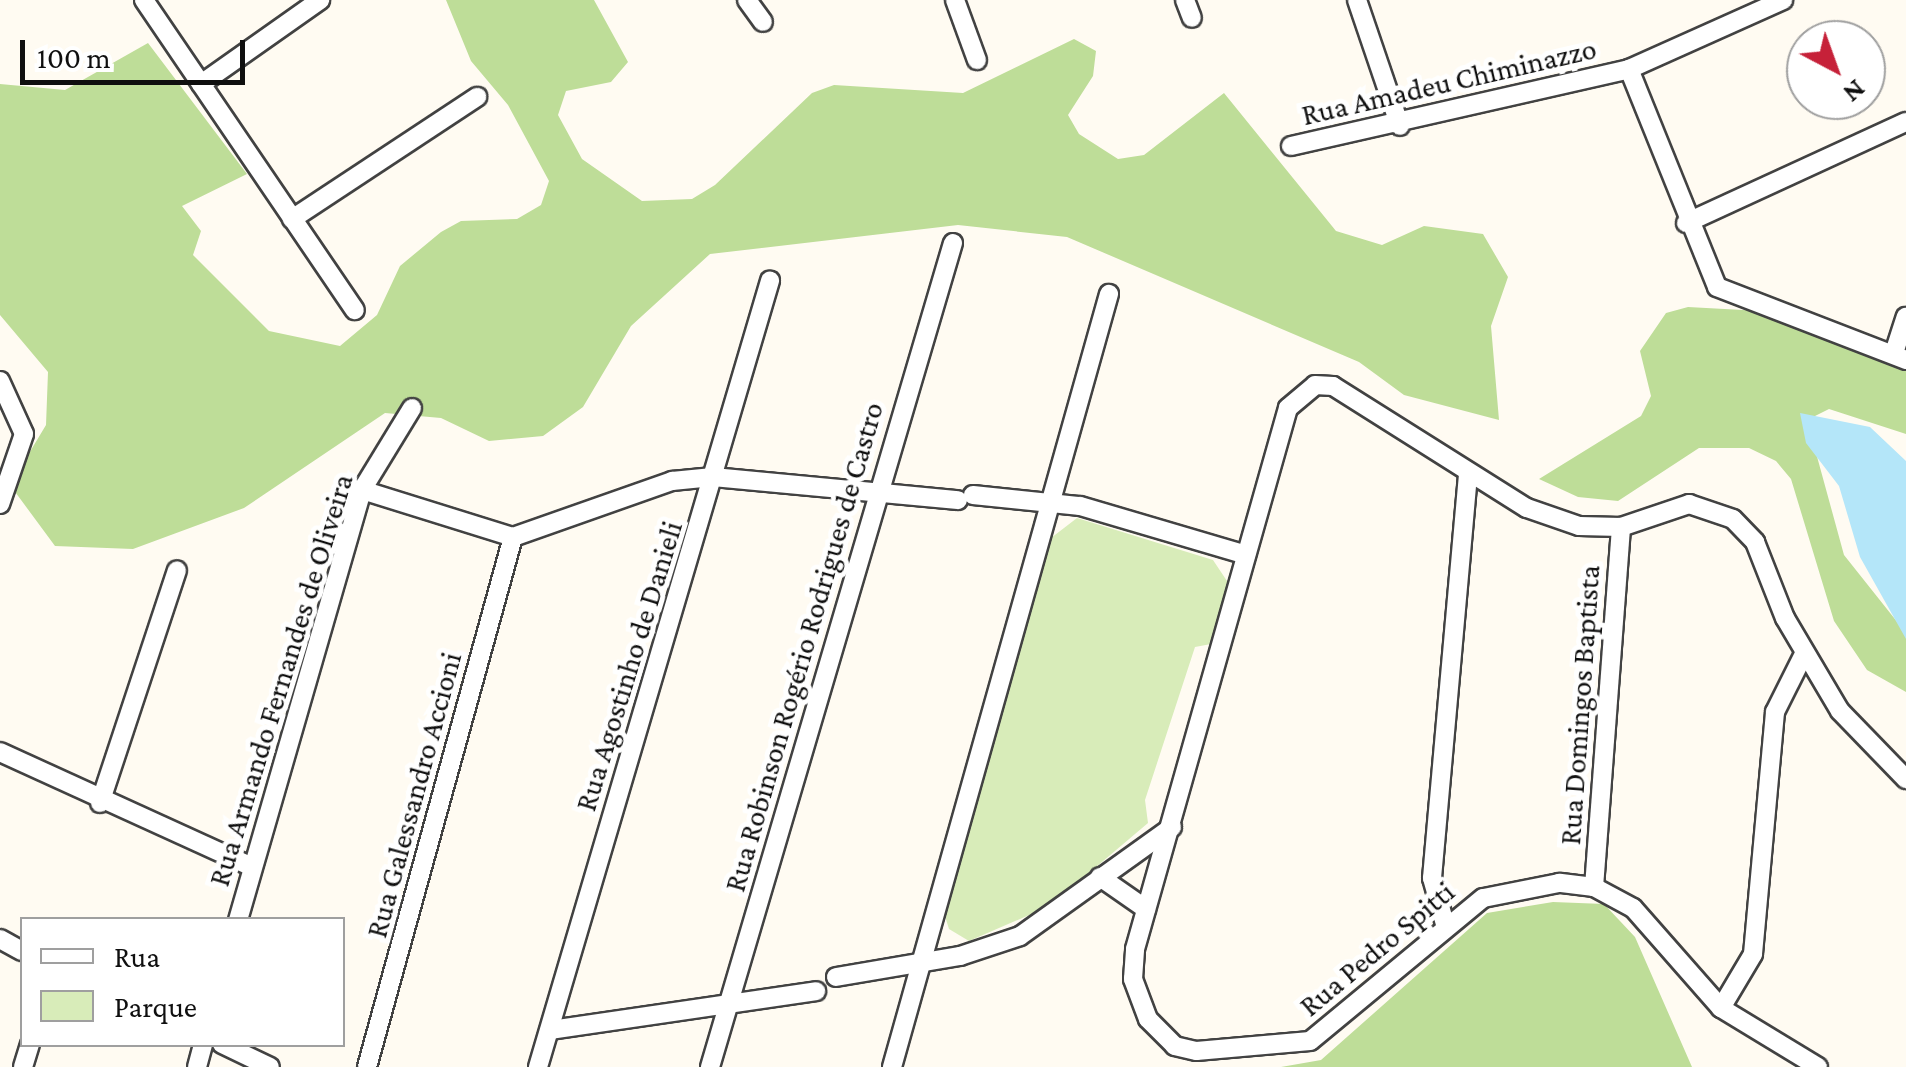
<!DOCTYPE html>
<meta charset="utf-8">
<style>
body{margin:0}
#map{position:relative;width:1906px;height:1067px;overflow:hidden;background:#fffbf2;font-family:"Crimson Pro",serif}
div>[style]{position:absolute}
.green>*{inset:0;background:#d8ecb9}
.forest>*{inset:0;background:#bedd98}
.water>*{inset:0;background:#b4e6f9}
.roads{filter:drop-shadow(2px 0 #424242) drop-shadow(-2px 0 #424242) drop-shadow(0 2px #424242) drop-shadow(0 -2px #424242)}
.minor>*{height:18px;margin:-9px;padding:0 9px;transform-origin:9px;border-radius:9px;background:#fff}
span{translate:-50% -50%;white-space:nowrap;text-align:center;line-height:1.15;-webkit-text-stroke:10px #fff;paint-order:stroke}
.street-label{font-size:30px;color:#0f0f0f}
.legend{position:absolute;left:20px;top:917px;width:325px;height:130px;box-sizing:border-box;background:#fff;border:2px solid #9f9f9f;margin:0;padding:12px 18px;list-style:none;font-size:30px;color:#0f0f0f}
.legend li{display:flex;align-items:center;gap:20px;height:50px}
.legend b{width:50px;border:2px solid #9f9f9f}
.north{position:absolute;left:1786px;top:20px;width:100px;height:100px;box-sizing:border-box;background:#fff;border:2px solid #9f9f9f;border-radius:50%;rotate:139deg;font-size:28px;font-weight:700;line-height:40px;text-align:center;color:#0f0f0f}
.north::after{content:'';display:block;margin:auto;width:35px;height:45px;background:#c62139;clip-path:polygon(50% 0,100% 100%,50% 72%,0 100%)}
.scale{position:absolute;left:20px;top:40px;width:225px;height:45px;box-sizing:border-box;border:5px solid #0f0f0f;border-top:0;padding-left:12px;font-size:30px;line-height:35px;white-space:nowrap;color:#0f0f0f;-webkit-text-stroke:8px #fff;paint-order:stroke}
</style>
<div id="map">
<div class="green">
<div style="clip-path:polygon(1077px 518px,1213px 560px,1229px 584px,1211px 644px,1195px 647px,1145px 800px,1148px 823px,1050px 906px,969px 941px,949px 929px,943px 910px,1051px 538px)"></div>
</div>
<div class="forest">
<div style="clip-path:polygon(446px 0,594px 0,628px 62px,611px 82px,566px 91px,558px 115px,582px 159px,642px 201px,692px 199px,715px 185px,812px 93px,834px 85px,963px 93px,1074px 39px,1096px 51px,1093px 76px,1068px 115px,1079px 134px,1118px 159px,1144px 155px,1224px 93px,1336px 231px,1382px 245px,1424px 226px,1483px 234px,1508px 277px,1491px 326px,1499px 420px,1404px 395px,1359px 362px,1067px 237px,958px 225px,710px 254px,631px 326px,583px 407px,543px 436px,489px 441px,441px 418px,385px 413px,244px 508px,133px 549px,55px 546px,10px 485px,46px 425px,48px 372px,0 315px,0 84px,65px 90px,148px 43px,247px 174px,182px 206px,201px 231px,193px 255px,269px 331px,340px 346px,377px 315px,400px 266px,441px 232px,461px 221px,517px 219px,541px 205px,549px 181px,508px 105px,471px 61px)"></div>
<div style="clip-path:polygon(1688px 307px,1761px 311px,1906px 367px,1906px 434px,1829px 409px,1807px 420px,1844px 555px,1906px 633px,1906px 692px,1867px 670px,1834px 621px,1791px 479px,1776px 461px,1749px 448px,1699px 448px,1618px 501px,1578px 497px,1539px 479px,1641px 416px,1651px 396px,1640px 351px,1666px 313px)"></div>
<div style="clip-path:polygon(1553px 902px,1604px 904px,1635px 937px,1692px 1067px,1281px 1067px,1321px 1060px,1487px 913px)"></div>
</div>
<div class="water">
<div style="clip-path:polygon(1800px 413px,1870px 427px,1906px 461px,1906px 639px,1860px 557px,1839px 486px,1806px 443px)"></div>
</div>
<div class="roads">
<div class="minor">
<div style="left:144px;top:0;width:375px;rotate:55.8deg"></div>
<div style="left:747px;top:0;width:27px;rotate:54deg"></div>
<div style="left:955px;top:0;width:64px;rotate:69.9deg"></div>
<div style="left:1185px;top:0;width:19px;rotate:69deg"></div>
<div style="left:1357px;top:0;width:133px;rotate:71.2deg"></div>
<div style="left:1629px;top:69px;width:235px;rotate:68deg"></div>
<div style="left:1717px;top:287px;width:203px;rotate:21.1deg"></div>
<div style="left:201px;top:84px;width:146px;rotate:-35.2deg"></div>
<div style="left:1291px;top:146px;width:347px;rotate:-12.8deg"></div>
<div style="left:1629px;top:69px;width:169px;rotate:-24.1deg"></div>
<div style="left:292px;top:219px;width:222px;rotate:-33.4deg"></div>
<div style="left:1686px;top:223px;width:242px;rotate:-24.7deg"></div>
<div style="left:1894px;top:353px;width:38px;rotate:-72deg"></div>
<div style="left:0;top:381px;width:58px;rotate:65.6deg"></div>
<div style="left:24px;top:434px;width:74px;rotate:108.9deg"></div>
<div style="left:362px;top:490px;width:158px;rotate:17.3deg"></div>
<div style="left:513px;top:537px;width:169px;rotate:-19.4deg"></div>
<div style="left:672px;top:481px;width:41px;rotate:-5.6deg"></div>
<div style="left:713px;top:477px;width:246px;rotate:5.4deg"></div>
<div style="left:973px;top:495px;width:108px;rotate:5.9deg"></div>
<div style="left:1080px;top:506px;width:173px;rotate:16.4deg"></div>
<div style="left:0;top:752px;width:277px;rotate:24.5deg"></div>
<div style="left:100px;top:803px;width:245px;rotate:-71.7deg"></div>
<div style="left:1100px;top:877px;width:56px;rotate:34.8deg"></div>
<div style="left:1594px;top:887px;width:361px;rotate:-85.7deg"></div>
<div style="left:238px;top:920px;width:448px;rotate:-73.9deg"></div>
<div style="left:362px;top:490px;width:96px;rotate:-58.6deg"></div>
<div style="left:1445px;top:924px;width:48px;rotate:-105.8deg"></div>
<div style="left:1432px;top:878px;width:406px;rotate:-84.9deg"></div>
<div style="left:0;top:939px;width:25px;rotate:29deg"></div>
<div style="left:836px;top:977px;width:126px;rotate:-9.6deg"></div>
<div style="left:960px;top:956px;width:63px;rotate:-18.4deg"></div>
<div style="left:1020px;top:936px;width:187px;rotate:-35.6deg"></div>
<div style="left:1721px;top:1008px;width:63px;rotate:-59.3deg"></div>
<div style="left:1753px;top:954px;width:243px;rotate:-84.8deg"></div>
<div style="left:1775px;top:712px;width:65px;rotate:-63.4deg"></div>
<div style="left:550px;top:1030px;width:269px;rotate:-8.3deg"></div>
<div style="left:222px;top:1044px;width:53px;rotate:25.6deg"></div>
<div style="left:23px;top:1067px;width:24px;rotate:-73deg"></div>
<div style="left:197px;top:1067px;width:24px;rotate:-75deg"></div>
<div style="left:367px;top:1067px;width:550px;rotate:-74.6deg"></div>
<div style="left:538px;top:1067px;width:820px;rotate:-73.56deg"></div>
<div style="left:710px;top:1067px;width:859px;rotate:-73.57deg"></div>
<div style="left:892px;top:1067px;width:803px;rotate:-74.32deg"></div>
<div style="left:1818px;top:1067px;width:114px;rotate:-148.7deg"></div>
<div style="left:1721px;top:1008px;width:133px;rotate:-131.3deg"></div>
<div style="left:1633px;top:908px;width:44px;rotate:-151.7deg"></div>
<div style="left:1594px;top:887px;width:35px;rotate:-173deg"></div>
<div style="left:1559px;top:883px;width:77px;rotate:168.8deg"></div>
<div style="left:1483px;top:898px;width:224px;rotate:140.4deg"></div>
<div style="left:1310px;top:1041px;width:114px;rotate:175deg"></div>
<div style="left:1196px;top:1051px;width:22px;rotate:-167deg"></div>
<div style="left:1175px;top:1046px;width:38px;rotate:-135deg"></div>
<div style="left:1148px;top:1019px;width:43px;rotate:-110.6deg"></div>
<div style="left:1133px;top:979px;width:30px;rotate:-86deg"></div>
<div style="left:1135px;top:949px;width:562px;rotate:-74.21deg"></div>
<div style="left:1288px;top:408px;width:35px;rotate:-40deg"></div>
<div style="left:1315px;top:385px;width:18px;rotate:3deg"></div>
<div style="left:1333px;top:386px;width:229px;rotate:32.2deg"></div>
<div style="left:1527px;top:508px;width:55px;rotate:19.1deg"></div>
<div style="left:1579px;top:526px;width:42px;rotate:1.4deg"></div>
<div style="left:1621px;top:527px;width:72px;rotate:-18.7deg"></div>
<div style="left:1689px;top:504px;width:46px;rotate:18.8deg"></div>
<div style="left:1733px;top:519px;width:32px;rotate:46deg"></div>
<div style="left:1755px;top:542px;width:82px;rotate:68.5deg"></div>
<div style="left:1785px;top:618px;width:108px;rotate:59.4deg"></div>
<div style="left:1840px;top:711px;width:95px;rotate:45.9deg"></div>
</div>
</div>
<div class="street-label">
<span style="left:1449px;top:82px;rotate:-13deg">Rua Amadeu Chiminazzo</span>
<span style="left:804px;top:647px;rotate:-74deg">Rua Robinson Rogério Rodrigues de Castro</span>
<span style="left:629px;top:666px;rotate:-73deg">Rua Agostinho de Danieli</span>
<span style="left:281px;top:680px;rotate:-73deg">Rua Armando Fernandes de Oliveira</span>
<span style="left:1580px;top:705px;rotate:-86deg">Rua Domingos Baptista</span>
<span style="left:414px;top:795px;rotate:-75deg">Rua Galessandro Accioni</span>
<span style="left:1377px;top:949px;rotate:-40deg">Rua Pedro Spitti</span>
</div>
<ul class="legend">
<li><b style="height:12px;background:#fff"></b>Rua</li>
<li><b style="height:28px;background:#d8ecb9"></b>Parque</li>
</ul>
<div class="north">N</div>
<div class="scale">100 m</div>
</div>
